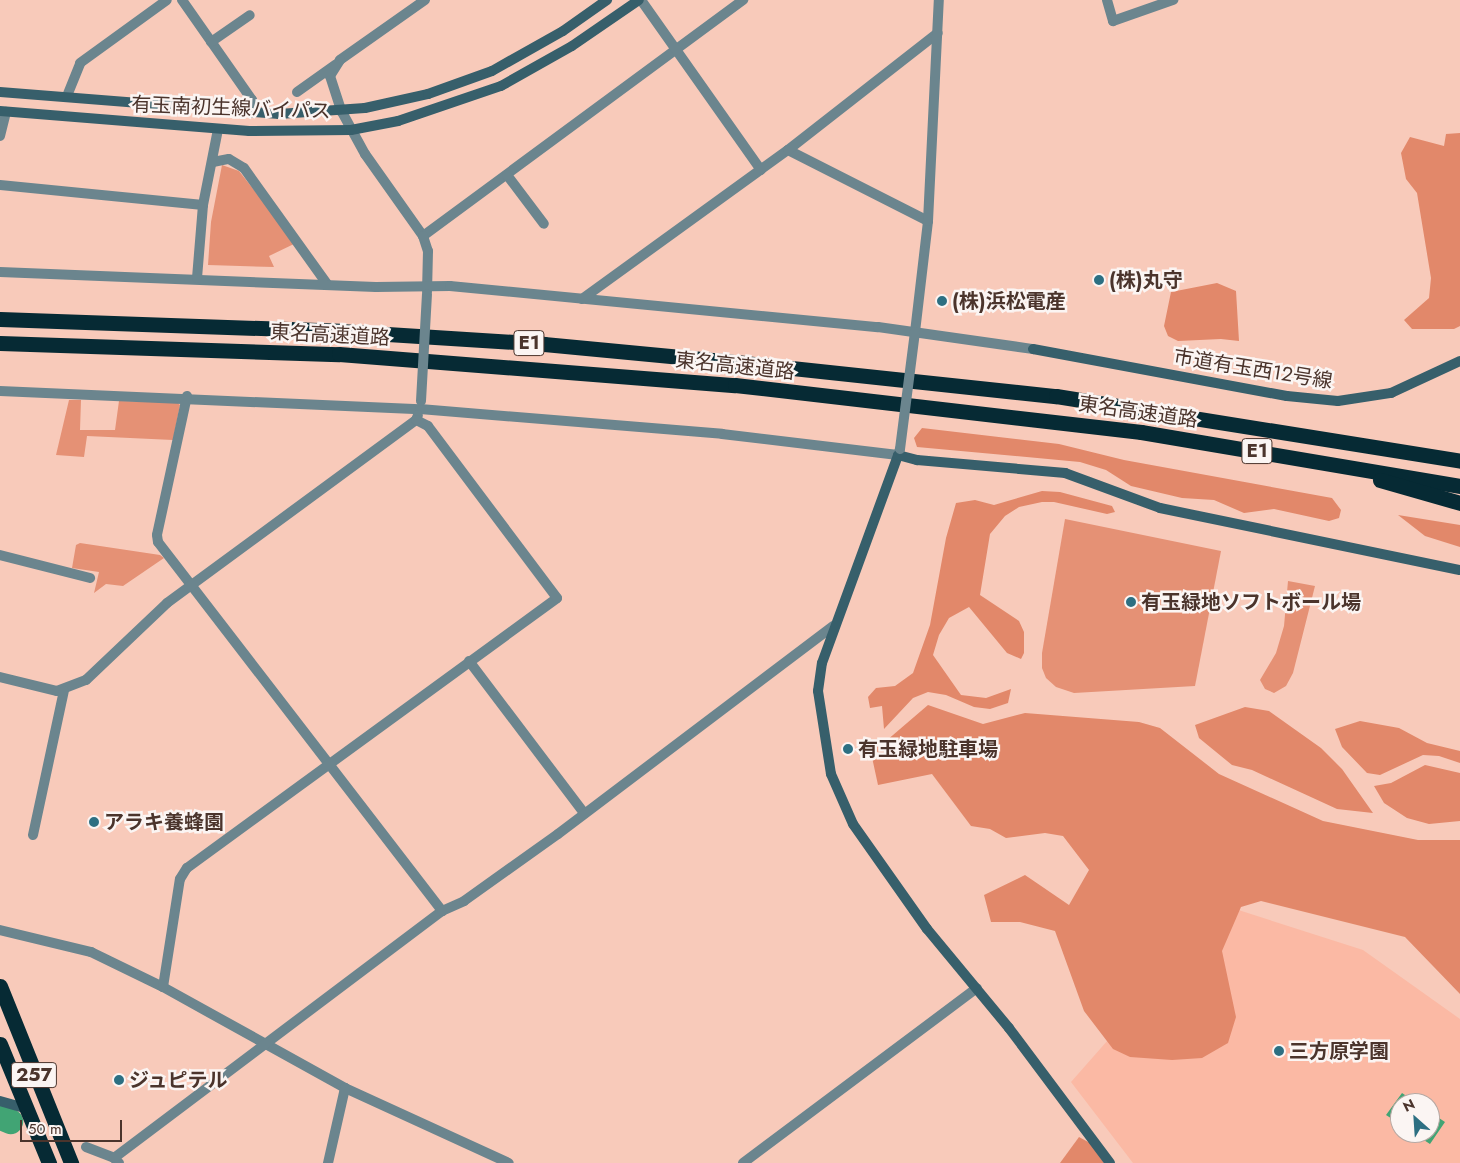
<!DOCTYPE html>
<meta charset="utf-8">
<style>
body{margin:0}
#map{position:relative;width:1460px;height:1163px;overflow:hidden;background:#f8caba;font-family:Jost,"Noto Sans JP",sans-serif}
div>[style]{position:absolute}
.built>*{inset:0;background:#fbb9a4}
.green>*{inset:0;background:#e59175}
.forest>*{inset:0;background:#e2886a}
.water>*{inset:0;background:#41a474}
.river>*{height:25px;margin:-12.5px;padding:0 12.5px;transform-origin:12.5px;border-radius:12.5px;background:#41a474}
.street>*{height:10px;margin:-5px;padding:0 5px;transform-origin:5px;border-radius:5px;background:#6b858e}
.secondary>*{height:10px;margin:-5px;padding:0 5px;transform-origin:5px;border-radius:5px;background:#375f6b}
.highway>*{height:15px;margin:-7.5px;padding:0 7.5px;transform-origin:7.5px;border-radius:7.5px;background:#062a34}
.street-bridge>*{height:10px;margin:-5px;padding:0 5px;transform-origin:5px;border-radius:5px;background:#6b858e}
.dots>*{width:14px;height:14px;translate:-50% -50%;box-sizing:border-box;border:2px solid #fbf5f3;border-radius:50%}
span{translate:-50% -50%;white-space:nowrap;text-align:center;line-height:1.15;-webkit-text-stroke:5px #fbf5f3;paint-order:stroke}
.shield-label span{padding:1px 4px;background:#fbf5f3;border:1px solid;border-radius:4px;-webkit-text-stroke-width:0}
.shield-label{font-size:19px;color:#4b342c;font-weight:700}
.street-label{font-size:20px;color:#4b342c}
.poi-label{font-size:20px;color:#4b342c;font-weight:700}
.left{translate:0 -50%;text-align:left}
.north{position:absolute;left:1390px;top:1093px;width:50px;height:50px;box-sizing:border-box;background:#fbf5f3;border:1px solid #b5a8a3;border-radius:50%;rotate:334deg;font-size:14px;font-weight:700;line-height:20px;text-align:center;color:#4b342c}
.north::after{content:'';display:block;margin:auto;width:18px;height:22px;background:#2d6f82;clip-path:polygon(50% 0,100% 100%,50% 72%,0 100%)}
.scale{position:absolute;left:20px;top:1120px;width:102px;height:22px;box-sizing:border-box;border:2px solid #4b342c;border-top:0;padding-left:6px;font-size:15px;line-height:18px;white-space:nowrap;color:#4b342c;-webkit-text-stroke:4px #fbf5f3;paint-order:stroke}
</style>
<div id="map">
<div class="built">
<div style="clip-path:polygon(evenodd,1226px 906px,1363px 950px,1460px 1019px,1460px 1163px,1133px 1163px,1071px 1082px,1226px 906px,1400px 1103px,1430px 1103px,1430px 1133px,1400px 1133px,1400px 1103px)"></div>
</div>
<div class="green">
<div style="clip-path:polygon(222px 165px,239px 171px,296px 243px,269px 256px,274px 267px,208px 265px,211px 222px)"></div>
<div style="clip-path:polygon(69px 400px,81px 400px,80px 430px,115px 430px,119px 401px,177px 402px,180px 405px,173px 440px,87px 436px,84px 457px,56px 455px)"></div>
<div style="clip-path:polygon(1065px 519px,1221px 551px,1195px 686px,1074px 693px,1056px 687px,1046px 678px,1042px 668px,1042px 653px)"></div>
<div style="clip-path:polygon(80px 543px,160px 555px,164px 558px,123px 586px,106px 584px,94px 593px,99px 572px,72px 568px,76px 545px)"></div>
<div style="clip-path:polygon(1288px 581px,1315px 586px,1293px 673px,1286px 686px,1274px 693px,1265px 689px,1260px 680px,1276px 653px,1284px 626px)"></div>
</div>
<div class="forest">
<div style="clip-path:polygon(1460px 133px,1460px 326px,1454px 329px,1412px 329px,1404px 320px,1429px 298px,1431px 278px,1417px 193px,1406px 179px,1401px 153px,1410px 137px,1444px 146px,1446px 134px)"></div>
<div style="clip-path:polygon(1217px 283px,1236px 291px,1239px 341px,1221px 339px,1178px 341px,1168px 336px,1164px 326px,1171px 292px)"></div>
<div style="clip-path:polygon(922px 428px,1059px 444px,1124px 460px,1332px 498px,1341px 510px,1339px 518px,1329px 521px,1274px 509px,1244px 513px,1214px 500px,1182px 498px,1131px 486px,1106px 470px,1080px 462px,917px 447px,914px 438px)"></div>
<div style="clip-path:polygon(1042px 491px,1060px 492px,1112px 506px,1115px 512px,1107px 514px,1054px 502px,1042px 502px,1019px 507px,1005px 516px,990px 534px,980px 595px,1019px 621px,1024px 632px,1024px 653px,1021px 659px,1007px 653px,969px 607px,949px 618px,939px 635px,933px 655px,961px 695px,986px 698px,1011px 689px,1008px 703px,990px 709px,974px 707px,946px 695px,928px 692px,913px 698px,884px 729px,882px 706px,870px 708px,868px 697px,876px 688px,895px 686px,913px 673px,930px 625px,946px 538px,956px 503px,975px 500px,994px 505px)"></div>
<div style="clip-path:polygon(1398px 515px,1460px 525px,1460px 547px,1425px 536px)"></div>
<div style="clip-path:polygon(928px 705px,983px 724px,1025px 713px,1139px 722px,1160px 728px,1219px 774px,1323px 821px,1418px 840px,1460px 840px,1460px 994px,1405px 937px,1261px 901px,1241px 907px,1222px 951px,1236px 1017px,1228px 1043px,1202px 1058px,1172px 1060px,1130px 1057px,1113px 1049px,1084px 1011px,1055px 931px,1020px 922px,991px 922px,984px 895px,1025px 875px,1069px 905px,1089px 870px,1063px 836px,1045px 833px,1006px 838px,990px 829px,971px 826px,932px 774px,878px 785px,870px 748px,886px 741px)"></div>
<div style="clip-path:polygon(1245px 707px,1269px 711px,1321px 748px,1342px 769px,1373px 813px,1337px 809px,1252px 770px,1232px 765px,1199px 738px,1195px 725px)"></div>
<div style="clip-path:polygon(1360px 721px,1399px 728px,1427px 743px,1460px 751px,1460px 763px,1439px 756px,1423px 755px,1380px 775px,1367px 773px,1342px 747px,1335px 729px)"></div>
<div style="clip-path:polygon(1425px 765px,1460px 773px,1460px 821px,1429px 824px,1407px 818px,1384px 803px,1374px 786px,1391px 783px)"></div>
<div style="clip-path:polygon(1079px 1137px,1090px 1143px,1104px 1163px,1060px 1163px)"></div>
</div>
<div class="water">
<div style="clip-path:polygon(1402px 1093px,1417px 1103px,1400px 1103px,1400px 1124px,1386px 1115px)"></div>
<div style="clip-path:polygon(1430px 1112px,1445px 1122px,1430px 1144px,1413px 1133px,1430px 1133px)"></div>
</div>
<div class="river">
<div style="left:0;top:1117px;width:11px;rotate:22deg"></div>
</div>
<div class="street">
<div style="left:182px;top:0;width:122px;rotate:55deg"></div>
<div style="left:252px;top:100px;width:13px;rotate:94deg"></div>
<div style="left:425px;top:0;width:104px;rotate:144.8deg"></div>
<div style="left:340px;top:60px;width:19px;rotate:122deg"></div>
<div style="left:330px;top:76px;width:38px;rotate:72deg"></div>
<div style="left:342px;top:112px;width:48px;rotate:61.3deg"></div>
<div style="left:365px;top:154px;width:100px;rotate:54.7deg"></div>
<div style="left:423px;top:236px;width:398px;rotate:-36.4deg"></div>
<div style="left:641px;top:0;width:208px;rotate:54.8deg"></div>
<div style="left:1107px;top:0;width:22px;rotate:74deg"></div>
<div style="left:1113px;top:21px;width:64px;rotate:-19.3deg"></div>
<div style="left:211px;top:42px;width:47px;rotate:-34.7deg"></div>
<div style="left:297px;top:92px;width:47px;rotate:-35.4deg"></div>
<div style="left:67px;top:96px;width:35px;rotate:-68deg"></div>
<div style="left:80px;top:63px;width:107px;rotate:-35.9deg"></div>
<div style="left:0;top:136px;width:25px;rotate:-76deg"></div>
<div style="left:788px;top:150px;width:157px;rotate:26.9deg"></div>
<div style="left:213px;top:162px;width:16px;rotate:-11deg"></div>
<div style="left:229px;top:159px;width:17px;rotate:31deg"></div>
<div style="left:244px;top:168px;width:143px;rotate:54.4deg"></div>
<div style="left:507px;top:175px;width:61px;rotate:52.9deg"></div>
<div style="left:0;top:185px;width:204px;rotate:5.6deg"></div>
<div style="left:423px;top:236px;width:16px;rotate:72deg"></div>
<div style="left:428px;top:251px;width:40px;rotate:91.4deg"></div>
<div style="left:0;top:272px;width:376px;rotate:2.3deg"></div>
<div style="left:376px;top:287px;width:74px;rotate:-0.8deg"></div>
<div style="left:450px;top:286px;width:430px;rotate:5.5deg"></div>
<div style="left:878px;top:327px;width:157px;rotate:8.1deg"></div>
<div style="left:197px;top:278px;width:73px;rotate:-85.3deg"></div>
<div style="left:203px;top:205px;width:77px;rotate:-78.8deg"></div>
<div style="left:582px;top:299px;width:254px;rotate:-35.9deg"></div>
<div style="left:788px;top:150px;width:190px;rotate:-38deg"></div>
<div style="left:915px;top:332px;width:112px;rotate:-83.3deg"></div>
<div style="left:928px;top:221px;width:221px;rotate:-87.2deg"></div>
<div style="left:0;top:391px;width:420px;rotate:2.5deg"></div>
<div style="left:420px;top:409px;width:303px;rotate:4.7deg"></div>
<div style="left:722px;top:434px;width:177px;rotate:6.8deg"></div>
<div style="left:898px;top:455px;width:6px;rotate:-72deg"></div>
<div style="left:187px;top:396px;width:142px;rotate:102.2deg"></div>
<div style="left:157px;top:535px;width:7px;rotate:82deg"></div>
<div style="left:158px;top:542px;width:466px;rotate:52.4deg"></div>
<div style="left:0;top:555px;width:93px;rotate:14.3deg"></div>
<div style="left:469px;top:661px;width:191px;rotate:52.9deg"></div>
<div style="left:0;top:677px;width:59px;rotate:13.8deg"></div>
<div style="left:57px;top:691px;width:31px;rotate:-21deg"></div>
<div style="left:86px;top:680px;width:112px;rotate:-43.5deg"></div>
<div style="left:167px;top:603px;width:309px;rotate:-36.3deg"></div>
<div style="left:416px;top:420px;width:5px;rotate:-68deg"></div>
<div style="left:33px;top:835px;width:147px;rotate:-77.9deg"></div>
<div style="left:0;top:930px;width:94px;rotate:13.6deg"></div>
<div style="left:91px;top:952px;width:80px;rotate:25.9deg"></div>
<div style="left:163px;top:987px;width:208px;rotate:29deg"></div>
<div style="left:345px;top:1088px;width:180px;rotate:24.6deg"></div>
<div style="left:163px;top:987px;width:109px;rotate:-81.1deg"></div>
<div style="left:180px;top:879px;width:13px;rotate:-58deg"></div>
<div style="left:187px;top:868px;width:458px;rotate:-36.1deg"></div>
<div style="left:557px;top:598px;width:215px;rotate:-126.9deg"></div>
<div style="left:428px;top:426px;width:13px;rotate:-153deg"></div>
<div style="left:86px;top:1147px;width:30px;rotate:21deg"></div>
<div style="left:119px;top:1163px;width:7px;rotate:-135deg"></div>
<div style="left:114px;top:1158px;width:411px;rotate:-37deg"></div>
<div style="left:442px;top:911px;width:24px;rotate:-24deg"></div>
<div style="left:464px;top:901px;width:115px;rotate:-35.5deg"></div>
<div style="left:558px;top:834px;width:345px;rotate:-37.1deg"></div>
<div style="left:328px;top:1163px;width:77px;rotate:-77.2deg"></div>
<div style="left:743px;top:1163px;width:292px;rotate:-36.8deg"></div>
</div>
<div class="secondary">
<div style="left:0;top:92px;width:280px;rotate:4.5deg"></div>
<div style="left:279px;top:114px;width:86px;rotate:-4deg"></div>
<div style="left:365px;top:108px;width:65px;rotate:-12.5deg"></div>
<div style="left:428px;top:94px;width:68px;rotate:-19.8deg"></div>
<div style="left:492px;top:71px;width:81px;rotate:-29.4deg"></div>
<div style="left:563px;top:31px;width:54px;rotate:-35.2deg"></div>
<div style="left:0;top:111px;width:250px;rotate:4.6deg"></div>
<div style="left:249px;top:131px;width:102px;rotate:-0.6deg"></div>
<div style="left:351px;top:130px;width:48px;rotate:-10.8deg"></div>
<div style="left:398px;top:121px;width:109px;rotate:-18.8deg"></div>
<div style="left:501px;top:86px;width:81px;rotate:-29.4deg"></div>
<div style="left:572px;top:46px;width:81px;rotate:-34.5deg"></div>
<div style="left:1033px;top:349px;width:258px;rotate:10.5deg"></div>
<div style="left:1287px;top:396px;width:51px;rotate:5.6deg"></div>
<div style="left:1338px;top:401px;width:54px;rotate:-8.6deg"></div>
<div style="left:1391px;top:393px;width:76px;rotate:-24.9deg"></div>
<div style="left:0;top:1101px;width:26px;rotate:16deg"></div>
<div style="left:1110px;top:1163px;width:169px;rotate:-126.8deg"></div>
<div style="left:1009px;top:1028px;width:129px;rotate:-129.6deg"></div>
<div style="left:927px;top:929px;width:128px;rotate:-125.2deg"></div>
<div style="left:853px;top:824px;width:55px;rotate:-113.7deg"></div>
<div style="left:831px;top:774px;width:84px;rotate:-98.9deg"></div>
<div style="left:818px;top:691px;width:28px;rotate:-82deg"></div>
<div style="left:822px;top:663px;width:221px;rotate:-69.9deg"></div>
<div style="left:898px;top:455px;width:20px;rotate:15deg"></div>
<div style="left:917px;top:460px;width:149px;rotate:5deg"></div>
<div style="left:1065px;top:473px;width:101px;rotate:20.2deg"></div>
<div style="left:1160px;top:508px;width:306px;rotate:11.7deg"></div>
</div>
<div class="highway">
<div style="left:0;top:319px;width:340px;rotate:2deg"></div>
<div style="left:340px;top:331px;width:204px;rotate:3.6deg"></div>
<div style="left:544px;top:344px;width:193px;rotate:5.4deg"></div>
<div style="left:736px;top:362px;width:322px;rotate:6.1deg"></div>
<div style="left:1056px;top:396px;width:409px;rotate:9.1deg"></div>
<div style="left:0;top:343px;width:339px;rotate:1.9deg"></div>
<div style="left:339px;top:354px;width:397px;rotate:4.5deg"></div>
<div style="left:735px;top:385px;width:409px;rotate:6.6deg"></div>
<div style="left:1141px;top:432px;width:324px;rotate:9.6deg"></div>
<div style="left:1380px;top:480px;width:83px;rotate:16deg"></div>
<div style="left:0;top:986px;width:191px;rotate:68.1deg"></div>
<div style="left:0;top:1044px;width:129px;rotate:67.6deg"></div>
</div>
<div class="street-bridge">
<div style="left:421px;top:401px;width:107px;rotate:-86.8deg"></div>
<div style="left:900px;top:449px;width:118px;rotate:-82.7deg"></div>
</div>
<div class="dots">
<div style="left:1099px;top:280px;background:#2d6f82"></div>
<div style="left:942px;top:301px;background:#2d6f82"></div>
<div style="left:1131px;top:602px;background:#2d6f82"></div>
<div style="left:848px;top:749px;background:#2d6f82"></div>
<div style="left:94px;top:822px;background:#2d6f82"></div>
<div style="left:1279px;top:1051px;background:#2d6f82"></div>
<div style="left:119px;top:1080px;background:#2d6f82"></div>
</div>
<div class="shield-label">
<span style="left:529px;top:343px">E1</span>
<span style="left:1257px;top:451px">E1</span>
<span style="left:34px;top:1075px">257</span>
</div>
<div class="street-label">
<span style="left:231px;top:108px;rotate:2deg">有玉南初生線バイパス</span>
<span style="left:330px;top:335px;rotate:3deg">東名高速道路</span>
<span style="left:735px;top:366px;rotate:6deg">東名高速道路</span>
<span style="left:1253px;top:369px;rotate:9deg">市道有玉西12号線</span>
<span style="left:1138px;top:412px;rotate:8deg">東名高速道路</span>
</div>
<div class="poi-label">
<span class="left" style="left:1109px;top:280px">(株)丸守</span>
<span class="left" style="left:952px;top:301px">(株)浜松電産</span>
<span class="left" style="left:1141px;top:602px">有玉緑地ソフトボール場</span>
<span class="left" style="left:858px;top:749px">有玉緑地駐車場</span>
<span class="left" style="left:104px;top:822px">アラキ養蜂園</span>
<span class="left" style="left:1289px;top:1051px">三方原学園</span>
<span class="left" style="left:129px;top:1080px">ジュピテル</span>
</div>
<div class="north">N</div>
<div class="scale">50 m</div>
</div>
